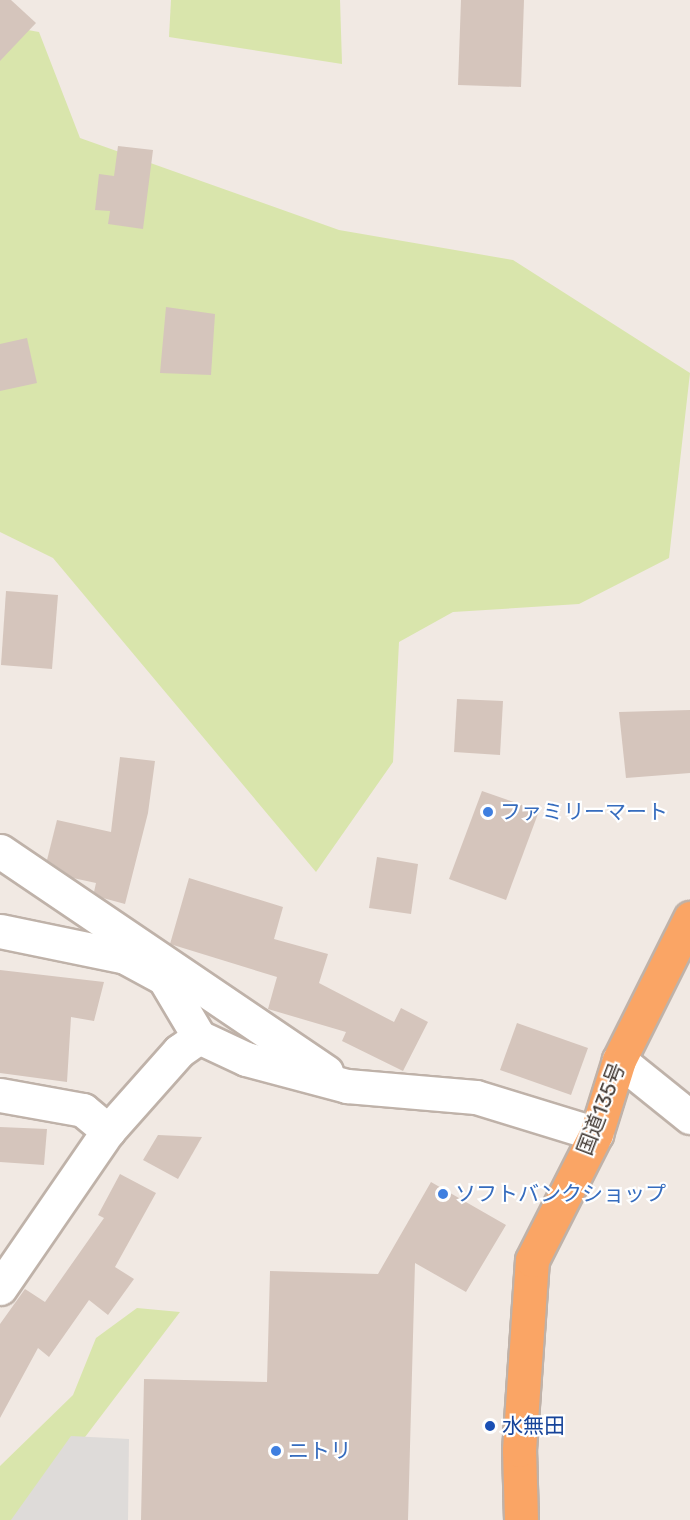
<!DOCTYPE html>
<meta charset="utf-8">
<style>
body{margin:0}
#map{position:relative;width:690px;height:1520px;overflow:hidden;background:#f1e9e3;font-family:Rubik,"Noto Sans JP",sans-serif}
div>[style]{position:absolute}
.green>*{inset:0;background:#d9e5ac}
.parking>*{inset:0;background:#dedbd9}
.building>*{inset:0;background:#d5c5bc}
.roads{filter:drop-shadow(2px 0 #bfb2a9) drop-shadow(-2px 0 #bfb2a9) drop-shadow(0 2px #bfb2a9) drop-shadow(0 -2px #bfb2a9)}
.minor>*{height:33px;margin:-16.5px;padding:0 16.5px;transform-origin:16.5px;border-radius:16.5px;background:#fff}
.highway>*{height:33px;margin:-16.5px;padding:0 16.5px;transform-origin:16.5px;border-radius:16.5px;background:#faa565}
.dots>*{width:16px;height:16px;translate:-50% -50%;box-sizing:border-box;border:3px solid #fff;border-radius:50%}
span{translate:-50% -50%;white-space:nowrap;text-align:center;line-height:1.15;-webkit-text-stroke:4.5px #fff;paint-order:stroke}
.shop-label{font-size:21px;color:#366cbe}
.left{translate:0 -50%;text-align:left}
.street-label{font-size:21px;color:#423933}
.transit-label{font-size:21px;color:#164399}
</style>
<div id="map">
<div class="green">
<div style="clip-path:polygon(171px 0,340px 0,342px 64px,169px 37px)"></div>
<div style="clip-path:polygon(0 25px,39px 32px,80px 138px,339px 230px,513px 260px,690px 373px,669px 558px,579px 604px,453px 612px,399px 642px,393px 762px,316px 872px,53px 558px,0 532px)"></div>
<div style="clip-path:polygon(137px 1308px,180px 1312px,22px 1520px,0 1520px,0 1466px,73px 1395px,96px 1338px)"></div>
</div>
<div class="parking">
<div style="clip-path:polygon(71px 1436px,129px 1439px,128px 1520px,11px 1520px)"></div>
</div>
<div class="building">
<div style="clip-path:polygon(0 0,11px 0,36px 23px,0 61px)"></div>
<div style="clip-path:polygon(461px 0,524px 0,521px 87px,458px 85px)"></div>
<div style="clip-path:polygon(118px 146px,153px 150px,143px 229px,108px 224px,110px 211px,95px 210px,99px 174px,114px 176px)"></div>
<div style="clip-path:polygon(166px 307px,215px 314px,211px 375px,160px 373px)"></div>
<div style="clip-path:polygon(27px 338px,37px 383px,0 391px,0 344px)"></div>
<div style="clip-path:polygon(6px 591px,58px 595px,52px 669px,1px 665px)"></div>
<div style="clip-path:polygon(457px 699px,503px 701px,500px 755px,454px 752px)"></div>
<div style="clip-path:polygon(690px 710px,690px 773px,626px 778px,619px 712px)"></div>
<div style="clip-path:polygon(120px 757px,155px 761px,148px 813px,125px 904px,103px 898px,94px 892px,96px 883px,73px 878px,47px 860px,57px 820px,111px 832px)"></div>
<div style="clip-path:polygon(482px 791px,539px 811px,506px 900px,449px 879px)"></div>
<div style="clip-path:polygon(377px 857px,418px 864px,411px 914px,369px 908px)"></div>
<div style="clip-path:polygon(189px 878px,283px 907px,274px 939px,328px 954px,319px 983px,394px 1022px,401px 1008px,428px 1022px,403px 1071px,342px 1041px,346px 1032px,268px 1009px,277px 977px,170px 944px)"></div>
<div style="clip-path:polygon(0 970px,104px 982px,94px 1021px,71px 1017px,67px 1082px,0 1073px)"></div>
<div style="clip-path:polygon(517px 1023px,588px 1048px,571px 1095px,500px 1070px)"></div>
<div style="clip-path:polygon(0 1127px,47px 1129px,44px 1165px,0 1162px)"></div>
<div style="clip-path:polygon(158px 1135px,202px 1137px,178px 1179px,143px 1160px)"></div>
<div style="clip-path:polygon(120px 1174px,156px 1193px,115px 1267px,134px 1279px,108px 1315px,89px 1300px,49px 1357px,38px 1348px,0 1418px,0 1324px,25px 1289px,45px 1302px,104px 1218px,98px 1215px)"></div>
<div style="clip-path:polygon(431px 1182px,506px 1225px,466px 1292px,415px 1263px,408px 1520px,141px 1520px,144px 1379px,267px 1382px,270px 1271px,378px 1274px)"></div>
</div>
<div class="roads">
<div class="minor">
<div style="left:0;top:851px;width:394px;rotate:34.1deg"></div>
<div style="left:0;top:931px;width:128px;rotate:11.7deg"></div>
<div style="left:125px;top:957px;width:44px;rotate:28.3deg"></div>
<div style="left:164px;top:978px;width:69px;rotate:59.3deg"></div>
<div style="left:619px;top:1060px;width:91px;rotate:38.8deg"></div>
<div style="left:0;top:1095px;width:84px;rotate:10.2deg"></div>
<div style="left:83px;top:1110px;width:33px;rotate:40deg"></div>
<div style="left:0;top:1288px;width:191px;rotate:-55.5deg"></div>
<div style="left:108px;top:1131px;width:107px;rotate:-48.4deg"></div>
<div style="left:179px;top:1051px;width:24px;rotate:-35deg"></div>
<div style="left:199px;top:1037px;width:52px;rotate:25.1deg"></div>
<div style="left:246px;top:1059px;width:105px;rotate:15deg"></div>
<div style="left:347px;top:1086px;width:129px;rotate:4.9deg"></div>
<div style="left:476px;top:1097px;width:126px;rotate:17.1deg"></div>
</div>
<div class="highway">
<div style="left:521px;top:1520px;width:70px;rotate:-91.6deg"></div>
<div style="left:519px;top:1450px;width:190px;rotate:-86.1deg"></div>
<div style="left:532px;top:1260px;width:141px;rotate:-63.1deg"></div>
<div style="left:596px;top:1134px;width:77px;rotate:-72.7deg"></div>
<div style="left:619px;top:1060px;width:159px;rotate:-63.4deg"></div>
</div>
</div>
<div class="dots">
<div style="left:488px;top:812px;background:#3f7fe0"></div>
<div style="left:443px;top:1194px;background:#3f7fe0"></div>
<div style="left:490px;top:1426px;background:#1a4fb4"></div>
<div style="left:276px;top:1451px;background:#3f7fe0"></div>
</div>
<div class="shop-label">
<span class="left" style="left:500px;top:812px">ファミリーマート</span>
<span class="left" style="left:455px;top:1194px">ソフトバンクショップ</span>
<span class="left" style="left:288px;top:1451px">ニトリ</span>
</div>
<div class="street-label">
<span style="left:601px;top:1109px;rotate:-69deg">国道135号</span>
</div>
<div class="transit-label">
<span class="left" style="left:502px;top:1426px">水無田</span>
</div>
</div>
